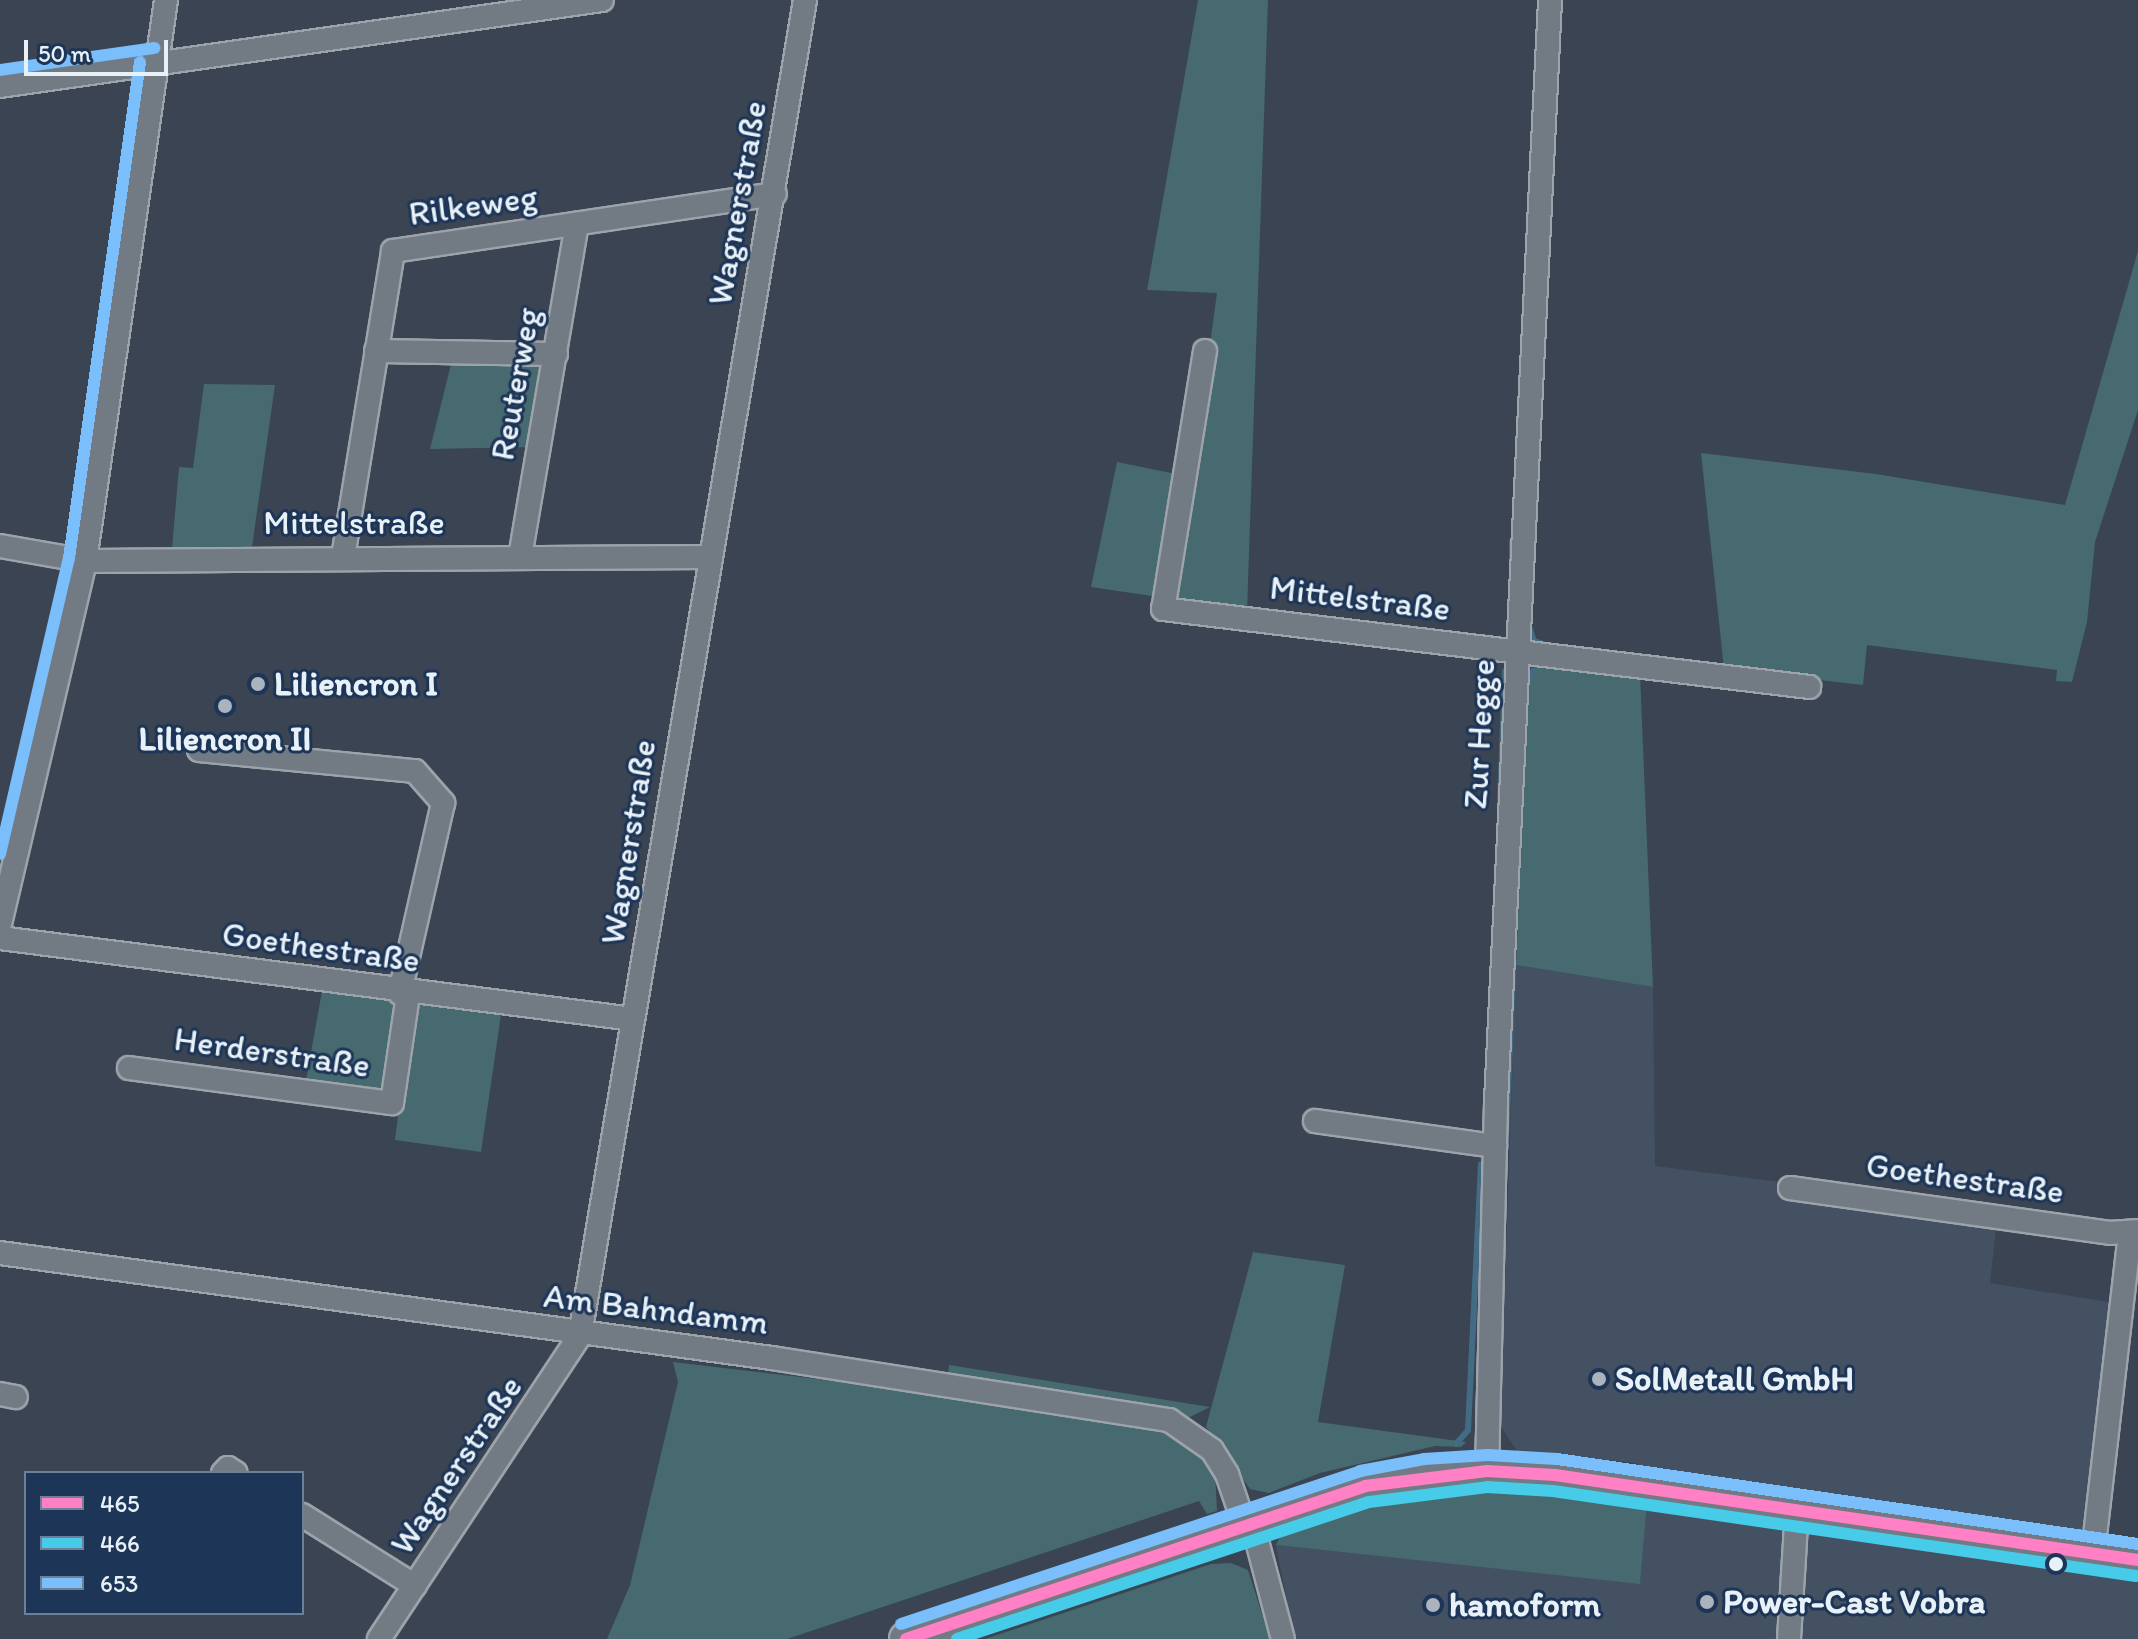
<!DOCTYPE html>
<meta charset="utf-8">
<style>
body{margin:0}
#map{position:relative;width:2138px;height:1639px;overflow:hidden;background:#3a4452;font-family:Itim,sans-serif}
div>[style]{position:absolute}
.built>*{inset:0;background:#445163}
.green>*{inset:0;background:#466a6f}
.stream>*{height:6px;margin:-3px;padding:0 3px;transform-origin:3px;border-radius:3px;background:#436c84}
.roads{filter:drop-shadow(2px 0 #9ca3ab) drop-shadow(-2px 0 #9ca3ab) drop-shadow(0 2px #9ca3ab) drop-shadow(0 -2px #9ca3ab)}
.street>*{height:22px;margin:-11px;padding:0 11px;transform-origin:11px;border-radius:11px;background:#727a84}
.secondary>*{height:32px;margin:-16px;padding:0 16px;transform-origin:16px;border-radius:16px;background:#727a84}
.bus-1>*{height:12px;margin:-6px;padding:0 6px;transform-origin:6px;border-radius:6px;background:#ff80c5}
.bus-2>*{height:12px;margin:-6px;padding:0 6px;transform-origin:6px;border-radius:6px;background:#46cce9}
.bus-3>*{height:12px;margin:-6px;padding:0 6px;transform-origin:6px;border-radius:6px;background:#7abffc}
.dots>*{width:22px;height:22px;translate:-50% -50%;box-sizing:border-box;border:4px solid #1d3557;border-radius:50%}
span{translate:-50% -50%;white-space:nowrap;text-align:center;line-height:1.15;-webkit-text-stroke:6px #1d3557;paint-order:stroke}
.street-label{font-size:34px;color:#e8f1f8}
.poi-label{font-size:34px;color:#e8f1f8;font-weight:700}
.left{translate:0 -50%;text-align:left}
.legend{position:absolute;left:24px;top:1471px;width:280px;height:144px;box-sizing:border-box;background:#1d3557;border:2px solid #6e8097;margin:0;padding:10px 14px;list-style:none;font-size:24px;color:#e8f1f8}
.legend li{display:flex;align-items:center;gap:16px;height:40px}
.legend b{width:40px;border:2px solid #6e8097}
.scale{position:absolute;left:24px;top:40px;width:144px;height:36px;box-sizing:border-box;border:4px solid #e8f1f8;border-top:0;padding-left:10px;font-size:24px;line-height:28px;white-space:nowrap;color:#e8f1f8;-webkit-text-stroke:6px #1d3557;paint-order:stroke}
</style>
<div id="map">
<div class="built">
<div style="clip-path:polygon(1516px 965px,1653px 987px,1655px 1166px,1998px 1210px,1990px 1283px,2115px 1303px,2082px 1568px,2138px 1577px,2138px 1639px,1294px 1639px,1276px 1545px,1640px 1583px,1647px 1503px,1637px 1463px,1517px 1451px,1500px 1425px)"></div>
</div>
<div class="green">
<div style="clip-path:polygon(1198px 0,1268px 0,1247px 612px,1175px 601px,1217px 293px,1147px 290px)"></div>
<div style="clip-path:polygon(2138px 251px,2138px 410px,2095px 542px,2087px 622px,2072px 682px,2056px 681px,2057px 670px,1867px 645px,1863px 685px,1724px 669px,1701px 453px,1876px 474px,2065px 505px)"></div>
<div style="clip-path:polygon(452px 360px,542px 361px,548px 369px,536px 447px,430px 449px)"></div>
<div style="clip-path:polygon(204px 384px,275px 385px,252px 547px,172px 548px,179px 467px,193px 468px)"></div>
<div style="clip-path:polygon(1117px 462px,1181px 475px,1159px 597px,1091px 587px)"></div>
<div style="clip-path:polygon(1536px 663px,1640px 674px,1653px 987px,1516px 965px,1528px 682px)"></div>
<div style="clip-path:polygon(322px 991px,501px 1015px,481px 1152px,395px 1140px,400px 1099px,305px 1086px)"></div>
<div style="clip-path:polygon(1253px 1252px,1345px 1265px,1318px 1422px,1466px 1442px,1461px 1447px,1435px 1446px,1320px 1473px,1269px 1493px,1250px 1489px,1206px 1427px)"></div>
<div style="clip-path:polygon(673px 1362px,946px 1394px,949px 1365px,1210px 1407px,1162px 1431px,1194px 1448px,1215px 1473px,1217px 1511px,1207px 1514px,1199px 1501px,787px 1639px,607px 1639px,630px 1585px,678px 1382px)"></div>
<div style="clip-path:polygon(1460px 1487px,1535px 1489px,1647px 1503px,1640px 1584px,1276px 1545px,1287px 1523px,1372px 1498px)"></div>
<div style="clip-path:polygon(1231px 1563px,1248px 1570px,1270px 1639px,985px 1639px,1211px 1564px)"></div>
</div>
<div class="stream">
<div style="left:1512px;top:558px;width:16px;rotate:-90deg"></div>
<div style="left:1529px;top:626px;width:16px;rotate:72deg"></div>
<div style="left:1534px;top:641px;width:13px;rotate:18deg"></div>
<div style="left:1526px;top:685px;width:16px;rotate:-63deg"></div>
<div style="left:1500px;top:803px;width:132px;rotate:-87.8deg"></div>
<div style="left:1506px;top:1141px;width:169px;rotate:-87.6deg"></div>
<div style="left:1456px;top:1444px;width:18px;rotate:-49deg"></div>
<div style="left:1468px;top:1430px;width:266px;rotate:-87.2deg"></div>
</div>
<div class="roads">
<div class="street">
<div style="left:0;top:86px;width:608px;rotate:-8.13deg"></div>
<div style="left:376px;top:351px;width:180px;rotate:1deg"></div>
<div style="left:1205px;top:351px;width:261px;rotate:99.2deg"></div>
<div style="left:1163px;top:609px;width:651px;rotate:6.88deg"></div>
<div style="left:0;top:546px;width:86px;rotate:10deg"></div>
<div style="left:85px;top:561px;width:624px;rotate:-0.37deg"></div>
<div style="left:343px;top:557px;width:310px;rotate:-80.7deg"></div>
<div style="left:393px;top:251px;width:386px;rotate:-8.5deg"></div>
<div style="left:520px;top:557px;width:338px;rotate:-80.3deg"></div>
<div style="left:199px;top:750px;width:217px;rotate:5.6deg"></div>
<div style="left:415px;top:771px;width:43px;rotate:48.8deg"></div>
<div style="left:443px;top:803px;width:195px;rotate:102.8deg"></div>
<div style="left:0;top:924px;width:373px;rotate:-76.8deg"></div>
<div style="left:85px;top:561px;width:567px;rotate:-81.78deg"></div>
<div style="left:0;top:938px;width:638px;rotate:7.29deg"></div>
<div style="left:129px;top:1068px;width:265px;rotate:7.6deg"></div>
<div style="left:392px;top:1103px;width:110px;rotate:-81.6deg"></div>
<div style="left:1315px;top:1121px;width:182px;rotate:7.9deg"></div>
<div style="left:1790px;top:1188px;width:323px;rotate:8deg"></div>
<div style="left:2110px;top:1233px;width:28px;rotate:-4deg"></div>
<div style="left:0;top:1253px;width:779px;rotate:7.75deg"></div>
<div style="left:772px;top:1358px;width:402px;rotate:8.9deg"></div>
<div style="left:1169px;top:1420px;width:52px;rotate:34.9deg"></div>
<div style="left:1212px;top:1450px;width:28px;rotate:58deg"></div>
<div style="left:1227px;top:1474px;width:53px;rotate:71.2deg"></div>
<div style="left:0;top:1394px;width:16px;rotate:11deg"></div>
<div style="left:1487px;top:1471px;width:370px;rotate:-88.6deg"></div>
<div style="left:1496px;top:1101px;width:1102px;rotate:-87.19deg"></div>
<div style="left:223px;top:1473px;width:7px;rotate:-45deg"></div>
<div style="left:228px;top:1468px;width:9px;rotate:32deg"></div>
<div style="left:302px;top:1515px;width:133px;rotate:32.1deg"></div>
<div style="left:1252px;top:1522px;width:121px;rotate:75.2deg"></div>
<div style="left:2093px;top:1553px;width:323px;rotate:-83.4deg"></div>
<div style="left:379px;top:1639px;width:364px;rotate:-56.5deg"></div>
<div style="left:580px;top:1335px;width:1354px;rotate:-80.43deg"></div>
<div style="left:1789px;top:1639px;width:129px;rotate:-86.5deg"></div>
</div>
<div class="secondary">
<div style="left:906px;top:1639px;width:484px;rotate:-18.4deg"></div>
<div style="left:1365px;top:1486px;width:61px;rotate:-10.4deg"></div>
<div style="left:1425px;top:1475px;width:62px;rotate:-3.7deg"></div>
<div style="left:1487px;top:1471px;width:68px;rotate:3.4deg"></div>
<div style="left:1555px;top:1475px;width:589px;rotate:8.3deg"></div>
</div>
</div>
<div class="bus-1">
<div style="left:906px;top:1639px;width:484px;rotate:-18.4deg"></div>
<div style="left:1365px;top:1486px;width:123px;rotate:-7deg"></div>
<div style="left:1487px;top:1471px;width:68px;rotate:3.4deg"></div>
<div style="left:1555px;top:1475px;width:589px;rotate:8.3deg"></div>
</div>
<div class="bus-2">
<div style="left:957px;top:1639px;width:434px;rotate:-18.4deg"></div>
<div style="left:1369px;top:1502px;width:119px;rotate:-7.2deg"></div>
<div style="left:1487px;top:1487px;width:66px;rotate:3.5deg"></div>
<div style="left:1553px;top:1491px;width:589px;rotate:8.3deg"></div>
</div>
<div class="bus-3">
<div style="left:0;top:70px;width:156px;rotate:-8.1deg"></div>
<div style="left:0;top:854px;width:304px;rotate:-76.9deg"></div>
<div style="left:69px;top:558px;width:501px;rotate:-81.85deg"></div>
<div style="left:901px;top:1624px;width:484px;rotate:-18.4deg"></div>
<div style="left:1360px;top:1471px;width:65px;rotate:-10.6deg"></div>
<div style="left:1424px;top:1459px;width:64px;rotate:-3.6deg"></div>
<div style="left:1488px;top:1455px;width:69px;rotate:3.3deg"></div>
<div style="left:1557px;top:1459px;width:587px;rotate:8.32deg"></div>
</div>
<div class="dots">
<div style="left:258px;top:684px;background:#abb4be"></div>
<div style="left:225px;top:706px;background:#abb4be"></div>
<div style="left:1599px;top:1379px;background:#abb4be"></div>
<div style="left:2056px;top:1564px;background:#e8f1f8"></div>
<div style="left:1707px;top:1602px;background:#abb4be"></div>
<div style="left:1433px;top:1605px;background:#abb4be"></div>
</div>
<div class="street-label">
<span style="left:737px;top:203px;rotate:-80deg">Wagnerstraße</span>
<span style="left:473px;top:205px;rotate:-8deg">Rilkeweg</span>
<span style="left:515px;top:384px;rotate:-80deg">Reuterweg</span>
<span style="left:354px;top:523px">Mittelstraße</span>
<span style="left:1360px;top:598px;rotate:7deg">Mittelstraße</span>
<span style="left:1479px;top:734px;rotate:-87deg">Zur Hegge</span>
<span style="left:628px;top:842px;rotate:-81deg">Wagnerstraße</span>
<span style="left:321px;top:947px;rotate:8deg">Goethestraße</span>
<span style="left:272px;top:1052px;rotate:8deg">Herderstraße</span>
<span style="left:1965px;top:1178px;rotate:8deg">Goethestraße</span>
<span style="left:656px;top:1309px;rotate:7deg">Am Bahndamm</span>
<span style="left:456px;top:1465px;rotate:-56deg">Wagnerstraße</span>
</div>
<div class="poi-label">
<span class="left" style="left:274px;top:684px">Liliencron I</span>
<span style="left:225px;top:739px">Liliencron II</span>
<span class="left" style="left:1615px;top:1379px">SolMetall GmbH</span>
<span class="left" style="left:1723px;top:1602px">Power-Cast Vobra</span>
<span class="left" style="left:1449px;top:1605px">hamoform</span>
</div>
<ul class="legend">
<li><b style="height:10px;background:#ff80c5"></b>465</li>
<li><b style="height:10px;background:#46cce9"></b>466</li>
<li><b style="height:10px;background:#7abffc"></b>653</li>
</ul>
<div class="scale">50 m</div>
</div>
